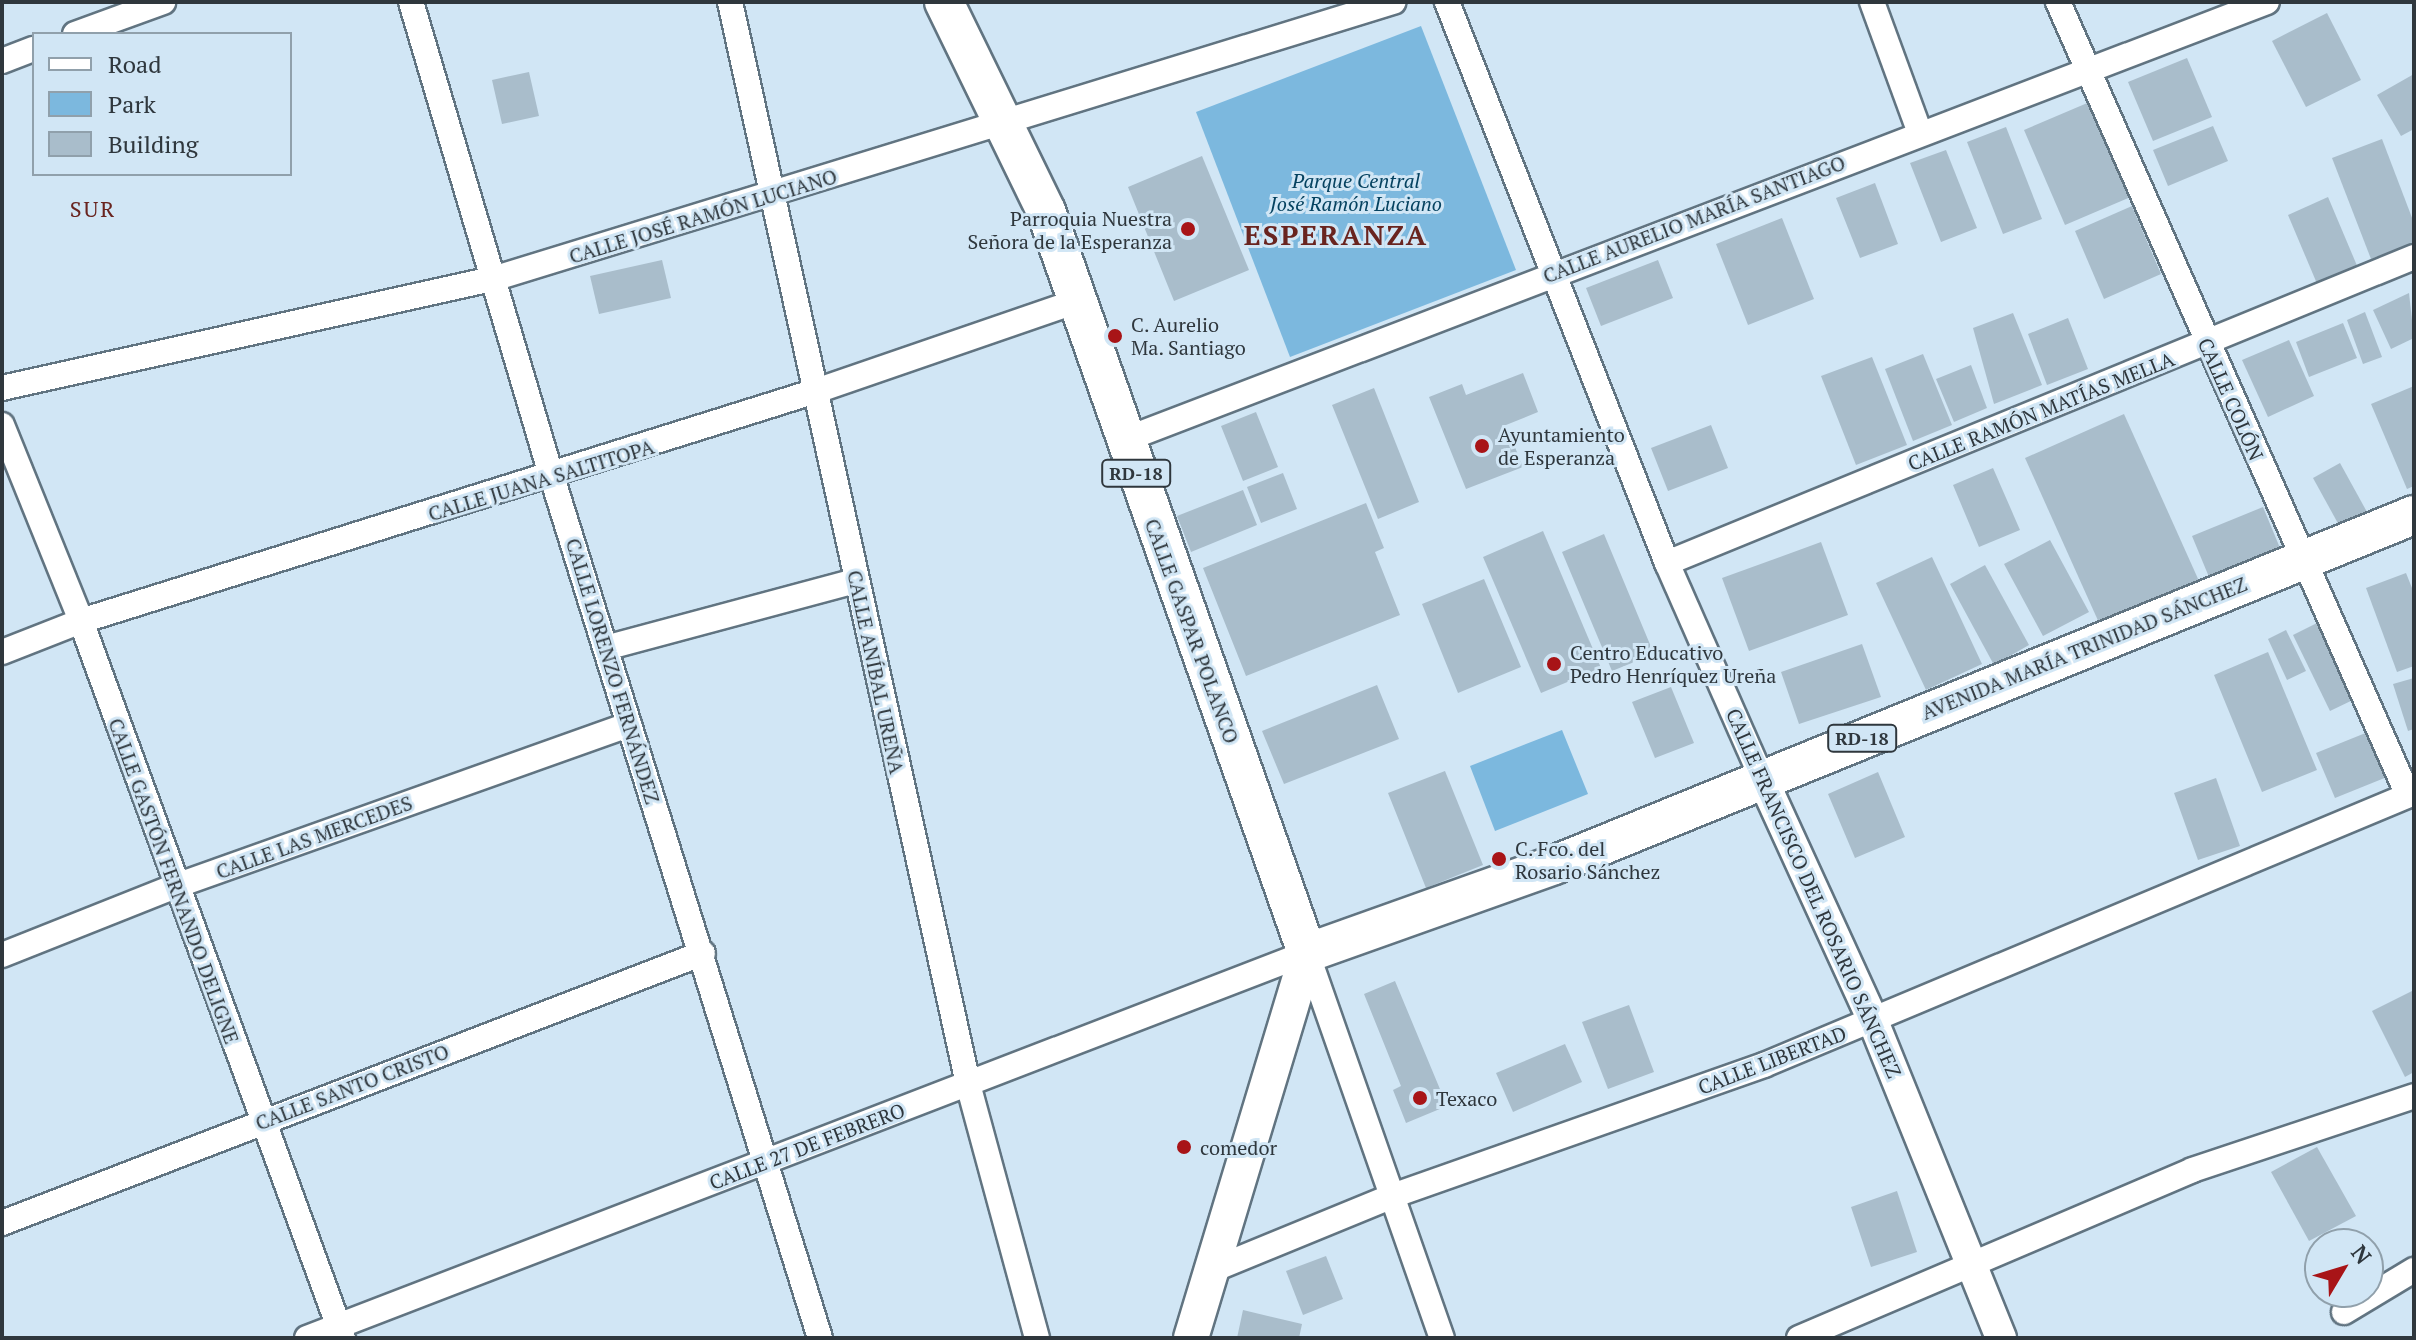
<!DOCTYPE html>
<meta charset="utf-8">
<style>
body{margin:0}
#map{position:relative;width:2416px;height:1340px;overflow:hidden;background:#d1e6f5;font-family:"PT Serif",serif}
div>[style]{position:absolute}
.green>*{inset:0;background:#7cb8de}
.building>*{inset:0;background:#a9bdcb}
.roads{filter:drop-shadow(2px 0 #617481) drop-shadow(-2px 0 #617481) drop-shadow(0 2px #617481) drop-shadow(0 -2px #617481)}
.minor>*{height:24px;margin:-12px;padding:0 12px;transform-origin:12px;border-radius:12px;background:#fff}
.tertiary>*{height:30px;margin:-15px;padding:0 15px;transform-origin:15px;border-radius:15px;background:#fff}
.secondary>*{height:34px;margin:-17px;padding:0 17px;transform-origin:17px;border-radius:17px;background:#fff}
.primary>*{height:38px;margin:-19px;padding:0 19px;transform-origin:19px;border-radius:19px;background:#fff}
.dots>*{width:22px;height:22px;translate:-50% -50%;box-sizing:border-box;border:4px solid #d1e6f5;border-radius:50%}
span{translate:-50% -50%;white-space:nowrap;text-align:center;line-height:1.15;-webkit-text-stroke:6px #d1e6f5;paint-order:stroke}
.shield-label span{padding:2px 6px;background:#d1e6f5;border:2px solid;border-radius:6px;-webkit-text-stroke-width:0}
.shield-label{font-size:18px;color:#2f373d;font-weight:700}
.park-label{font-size:20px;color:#054260;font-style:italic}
.street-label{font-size:20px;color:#2f373d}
.poi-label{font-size:20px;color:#2f373d}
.right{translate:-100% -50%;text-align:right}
.left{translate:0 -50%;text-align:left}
.neighbourhood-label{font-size:22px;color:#69241f;letter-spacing:2px}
.district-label{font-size:28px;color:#69241f;font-weight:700;letter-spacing:2px}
.frame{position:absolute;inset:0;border:4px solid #2f373d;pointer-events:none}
.legend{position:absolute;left:32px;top:32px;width:260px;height:144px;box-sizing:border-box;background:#d1e6f5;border:2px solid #90a0ab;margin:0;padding:10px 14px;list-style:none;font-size:24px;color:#2f373d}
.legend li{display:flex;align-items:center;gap:16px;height:40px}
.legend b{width:40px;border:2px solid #90a0ab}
.north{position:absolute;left:2304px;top:1228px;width:80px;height:80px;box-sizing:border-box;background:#d1e6f5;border:2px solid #90a0ab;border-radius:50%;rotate:52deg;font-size:22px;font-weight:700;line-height:32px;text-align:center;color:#2f373d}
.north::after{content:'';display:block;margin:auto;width:28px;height:36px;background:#a81417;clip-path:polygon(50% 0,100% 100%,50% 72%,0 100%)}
</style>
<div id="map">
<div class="green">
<div style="clip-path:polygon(1421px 26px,1516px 270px,1290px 357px,1196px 112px)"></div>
<div style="clip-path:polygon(1562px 730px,1588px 794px,1495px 831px,1470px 766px)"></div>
</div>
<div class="building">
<div style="clip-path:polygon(2327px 13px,2361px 80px,2306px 107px,2272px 41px)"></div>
<div style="clip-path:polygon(2187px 58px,2212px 117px,2153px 141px,2128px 82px)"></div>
<div style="clip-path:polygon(529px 72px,539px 116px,502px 124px,492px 80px)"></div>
<div style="clip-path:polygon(2414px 74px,2414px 129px,2401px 136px,2377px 95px)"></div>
<div style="clip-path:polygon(2092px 101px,2133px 196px,2065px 225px,2024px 130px)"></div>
<div style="clip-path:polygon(2213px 126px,2228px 161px,2168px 186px,2153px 150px)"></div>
<div style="clip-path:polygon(2006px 127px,2042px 219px,2003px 234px,1967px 142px)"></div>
<div style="clip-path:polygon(2382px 139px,2414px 223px,2414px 243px,2371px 259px,2332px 158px)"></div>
<div style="clip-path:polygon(1946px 150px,1977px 228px,1941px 242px,1910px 163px)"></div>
<div style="clip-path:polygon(1202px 156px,1249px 270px,1174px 301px,1128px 187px)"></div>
<div style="clip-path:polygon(1875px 183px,1898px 244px,1860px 258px,1836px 198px)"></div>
<div style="clip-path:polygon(2328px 197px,2358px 268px,2318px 286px,2288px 215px)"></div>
<div style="clip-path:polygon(2132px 206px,2161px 274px,2104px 299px,2075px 231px)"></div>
<div style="clip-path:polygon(1782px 218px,1814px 299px,1748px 325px,1716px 244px)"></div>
<div style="clip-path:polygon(662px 260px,671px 298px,599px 314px,590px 276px)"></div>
<div style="clip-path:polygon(1658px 260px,1673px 298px,1601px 326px,1586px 288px)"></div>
<div style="clip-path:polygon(2409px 293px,2414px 338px,2391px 349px,2373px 310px)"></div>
<div style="clip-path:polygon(2365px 312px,2382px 357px,2363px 364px,2347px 320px)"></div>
<div style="clip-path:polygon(2013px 313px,2042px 385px,1994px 404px,1973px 328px)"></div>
<div style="clip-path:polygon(2068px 318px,2088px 369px,2047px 385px,2028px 334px)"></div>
<div style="clip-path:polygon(2343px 323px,2357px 358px,2309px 377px,2296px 342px)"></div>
<div style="clip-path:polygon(2289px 340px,2314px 396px,2268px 417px,2242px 360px)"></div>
<div style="clip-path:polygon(1923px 354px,1952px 425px,1913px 441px,1885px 369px)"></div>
<div style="clip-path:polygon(1872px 357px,1907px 445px,1856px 465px,1821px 376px)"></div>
<div style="clip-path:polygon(1971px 365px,1987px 408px,1954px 422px,1936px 379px)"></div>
<div style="clip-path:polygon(1523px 373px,1538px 412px,1506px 425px,1523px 467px,1466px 489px,1429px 397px,1462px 384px,1466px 395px)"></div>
<div style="clip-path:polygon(2414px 386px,2414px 486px,2407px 489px,2371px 404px)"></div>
<div style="clip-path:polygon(1374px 388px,1419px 502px,1378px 519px,1332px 405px)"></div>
<div style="clip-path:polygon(1256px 412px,1278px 467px,1243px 481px,1221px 426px)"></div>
<div style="clip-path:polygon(2124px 414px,2199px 581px,2100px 625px,2025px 458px)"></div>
<div style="clip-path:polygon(1711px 425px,1728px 468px,1668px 491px,1651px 448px)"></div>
<div style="clip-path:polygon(2340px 463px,2367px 512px,2340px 527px,2313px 478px)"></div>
<div style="clip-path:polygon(1993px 468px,2020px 530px,1979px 547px,1953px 485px)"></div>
<div style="clip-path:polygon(1283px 473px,1297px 509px,1261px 523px,1247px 487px)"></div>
<div style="clip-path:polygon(1243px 490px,1257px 525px,1191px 552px,1177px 516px)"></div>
<div style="clip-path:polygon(1366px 503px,1384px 548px,1375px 552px,1400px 615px,1246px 676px,1203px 568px)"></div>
<div style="clip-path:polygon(2263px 507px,2280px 548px,2209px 577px,2192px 536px)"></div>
<div style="clip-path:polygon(1543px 531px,1601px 668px,1541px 693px,1483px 557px)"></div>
<div style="clip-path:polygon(1604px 534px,1654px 654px,1612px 671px,1562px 552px)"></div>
<div style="clip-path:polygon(2050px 540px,2089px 612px,2043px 636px,2004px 564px)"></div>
<div style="clip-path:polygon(1821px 542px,1848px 615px,1749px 651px,1722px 578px)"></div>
<div style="clip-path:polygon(1932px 557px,1982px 664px,1926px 690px,1876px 583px)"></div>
<div style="clip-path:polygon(1985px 565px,2029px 645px,1994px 665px,1950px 584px)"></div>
<div style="clip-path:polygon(2406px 573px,2414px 593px,2414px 666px,2397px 672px,2366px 588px)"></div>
<div style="clip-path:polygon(1484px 579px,1521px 667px,1458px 693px,1422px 604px)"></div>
<div style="clip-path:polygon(2321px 621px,2357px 698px,2330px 711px,2293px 635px)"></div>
<div style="clip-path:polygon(2286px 630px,2306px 671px,2287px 680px,2268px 639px)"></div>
<div style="clip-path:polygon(1862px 644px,1881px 697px,1799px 724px,1781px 672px)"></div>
<div style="clip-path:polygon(2268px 652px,2317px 770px,2262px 792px,2214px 675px)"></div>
<div style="clip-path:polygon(2414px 678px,2414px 729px,2408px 731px,2393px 684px)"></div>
<div style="clip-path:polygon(1377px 685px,1399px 739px,1284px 784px,1262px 731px)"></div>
<div style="clip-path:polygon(1671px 687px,1694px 743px,1655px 758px,1632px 702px)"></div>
<div style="clip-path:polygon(2368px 732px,2387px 777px,2335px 798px,2316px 753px)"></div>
<div style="clip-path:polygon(1445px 771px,1483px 865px,1426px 888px,1388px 793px)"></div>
<div style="clip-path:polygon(1878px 772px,1905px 837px,1855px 858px,1828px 794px)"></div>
<div style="clip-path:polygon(2216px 778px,2240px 846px,2198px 860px,2174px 793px)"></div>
<div style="clip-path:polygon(1395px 981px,1447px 1106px,1406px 1123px,1393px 1090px,1401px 1086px,1364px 994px)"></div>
<div style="clip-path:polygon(2414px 990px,2414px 1072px,2405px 1077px,2372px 1011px)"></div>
<div style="clip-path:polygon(1629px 1005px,1654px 1072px,1608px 1089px,1582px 1022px)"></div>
<div style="clip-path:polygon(1565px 1044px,1582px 1082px,1513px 1112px,1496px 1073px)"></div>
<div style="clip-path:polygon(2317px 1147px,2356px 1216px,2309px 1241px,2271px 1172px)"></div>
<div style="clip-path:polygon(1897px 1191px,1917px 1252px,1871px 1267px,1851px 1207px)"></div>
<div style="clip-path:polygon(1326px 1256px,1343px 1299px,1303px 1315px,1286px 1271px)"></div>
<div style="clip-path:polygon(1243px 1310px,1302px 1324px,1299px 1338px,1237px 1338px)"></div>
</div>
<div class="roads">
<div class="minor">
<div style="left:411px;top:2px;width:495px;rotate:73.5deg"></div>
<div style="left:552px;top:477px;width:902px;rotate:72.71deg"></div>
<div style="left:730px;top:2px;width:1108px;rotate:77.59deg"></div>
<div style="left:968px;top:1084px;width:263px;rotate:74.8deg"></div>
<div style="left:1447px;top:2px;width:603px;rotate:68.59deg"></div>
<div style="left:1667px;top:563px;width:235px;rotate:66.2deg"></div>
<div style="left:1872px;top:2px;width:140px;rotate:69.9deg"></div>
<div style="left:2058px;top:2px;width:867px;rotate:66.19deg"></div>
<div style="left:75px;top:34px;width:94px;rotate:-20deg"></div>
<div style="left:2px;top:61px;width:34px;rotate:-21deg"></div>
<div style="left:2px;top:388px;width:506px;rotate:-12.55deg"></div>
<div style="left:496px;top:278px;width:939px;rotate:-17.1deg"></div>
<div style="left:2px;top:425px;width:211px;rotate:68deg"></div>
<div style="left:81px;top:621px;width:763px;rotate:69.93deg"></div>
<div style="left:1124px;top:440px;width:1224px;rotate:-20.97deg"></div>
<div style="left:1667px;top:563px;width:807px;rotate:-22.28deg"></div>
<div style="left:609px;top:647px;width:256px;rotate:-15deg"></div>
<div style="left:2px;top:652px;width:85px;rotate:-21.4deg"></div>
<div style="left:81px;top:621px;width:770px;rotate:-17.38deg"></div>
<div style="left:816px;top:391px;width:276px;rotate:-19deg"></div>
<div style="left:2px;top:955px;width:184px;rotate:-21.7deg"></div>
<div style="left:173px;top:887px;width:484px;rotate:-19.6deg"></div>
<div style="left:2px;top:1223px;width:751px;rotate:-21.06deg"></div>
<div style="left:1212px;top:1270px;width:198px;rotate:-22.3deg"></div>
<div style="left:1395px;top:1195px;width:391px;rotate:-19.4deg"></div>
<div style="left:1764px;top:1065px;width:705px;rotate:-22.71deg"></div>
<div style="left:2344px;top:1312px;width:82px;rotate:-31deg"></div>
<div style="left:307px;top:1338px;width:1072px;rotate:-21.06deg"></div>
<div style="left:1307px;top:953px;width:408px;rotate:70.7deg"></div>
<div style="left:1799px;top:1338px;width:427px;rotate:-23.1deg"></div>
<div style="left:2192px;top:1170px;width:234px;rotate:-18.4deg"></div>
</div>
<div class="tertiary">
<div style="left:1762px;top:778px;width:267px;rotate:65.4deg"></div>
<div style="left:1873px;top:1021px;width:342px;rotate:68deg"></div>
</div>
<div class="secondary">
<div style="left:1191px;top:1338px;width:402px;rotate:-73.2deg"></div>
</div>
<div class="primary">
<div style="left:944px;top:2px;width:233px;rotate:64deg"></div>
<div style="left:1046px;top:211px;width:787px;rotate:70.62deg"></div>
<div style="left:1307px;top:953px;width:262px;rotate:-19.6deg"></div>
<div style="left:1554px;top:865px;width:928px;rotate:-22.15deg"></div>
</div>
</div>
<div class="dots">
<div style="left:1188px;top:229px;background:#a81417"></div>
<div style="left:1115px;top:336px;background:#a81417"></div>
<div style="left:1482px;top:446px;background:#a81417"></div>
<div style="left:1554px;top:664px;background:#a81417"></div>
<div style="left:1499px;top:859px;background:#a81417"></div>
<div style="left:1420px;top:1098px;background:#a81417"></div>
<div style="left:1184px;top:1147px;background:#a81417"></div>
</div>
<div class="shield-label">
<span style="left:1136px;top:473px">RD-18</span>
<span style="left:1862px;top:738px">RD-18</span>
</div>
<div class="park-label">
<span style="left:1356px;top:192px">Parque Central<br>José Ramón Luciano</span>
</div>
<div class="street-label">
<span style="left:703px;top:216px;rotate:-17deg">CALLE JOSÉ RAMÓN LUCIANO</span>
<span style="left:1694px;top:219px;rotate:-21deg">CALLE AURELIO MARÍA SANTIAGO</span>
<span style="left:2231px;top:399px;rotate:66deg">CALLE COLÓN</span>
<span style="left:2041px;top:411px;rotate:-22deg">CALLE RAMÓN MATÍAS MELLA</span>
<span style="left:541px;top:480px;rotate:-17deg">CALLE JUANA SALTITOPA</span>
<span style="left:1192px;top:631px;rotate:70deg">CALLE GASPAR POLANCO</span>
<span style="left:2084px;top:648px;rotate:-22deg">AVENIDA MARÍA TRINIDAD SÁNCHEZ</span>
<span style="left:613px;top:671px;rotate:73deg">CALLE LORENZO FERNÁNDEZ</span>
<span style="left:876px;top:672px;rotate:78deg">CALLE ANÍBAL UREÑA</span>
<span style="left:314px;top:837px;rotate:-20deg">CALLE LAS MERCEDES</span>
<span style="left:174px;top:881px;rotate:70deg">CALLE GASTÓN FERNANDO DELIGNE</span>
<span style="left:1814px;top:893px;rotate:66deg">CALLE FRANCISCO DEL ROSARIO SÁNCHEZ</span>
<span style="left:1772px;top:1060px;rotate:-21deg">CALLE LIBERTAD</span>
<span style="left:352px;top:1087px;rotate:-21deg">CALLE SANTO CRISTO</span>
<span style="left:807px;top:1146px;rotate:-21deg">CALLE 27 DE FEBRERO</span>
</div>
<div class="poi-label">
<span class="right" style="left:1172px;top:230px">Parroquia Nuestra<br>Señora de la Esperanza</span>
<span class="left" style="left:1131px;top:336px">C. Aurelio<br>Ma. Santiago</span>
<span class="left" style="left:1498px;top:446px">Ayuntamiento<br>de Esperanza</span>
<span class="left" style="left:1570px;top:664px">Centro Educativo<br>Pedro Henríquez Ureña</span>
<span class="left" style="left:1515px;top:860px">C. Fco. del<br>Rosario Sánchez</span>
<span class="left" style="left:1436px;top:1098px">Texaco</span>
<span class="left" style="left:1200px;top:1147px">comedor</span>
</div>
<div class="neighbourhood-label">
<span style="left:93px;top:209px">SUR</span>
</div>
<div class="district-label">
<span style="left:1336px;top:235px">ESPERANZA</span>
</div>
<div class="frame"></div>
<ul class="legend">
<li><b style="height:10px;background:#fff"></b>Road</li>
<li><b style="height:22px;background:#7cb8de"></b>Park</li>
<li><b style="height:22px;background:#a9bdcb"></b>Building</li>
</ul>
<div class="north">N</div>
</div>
